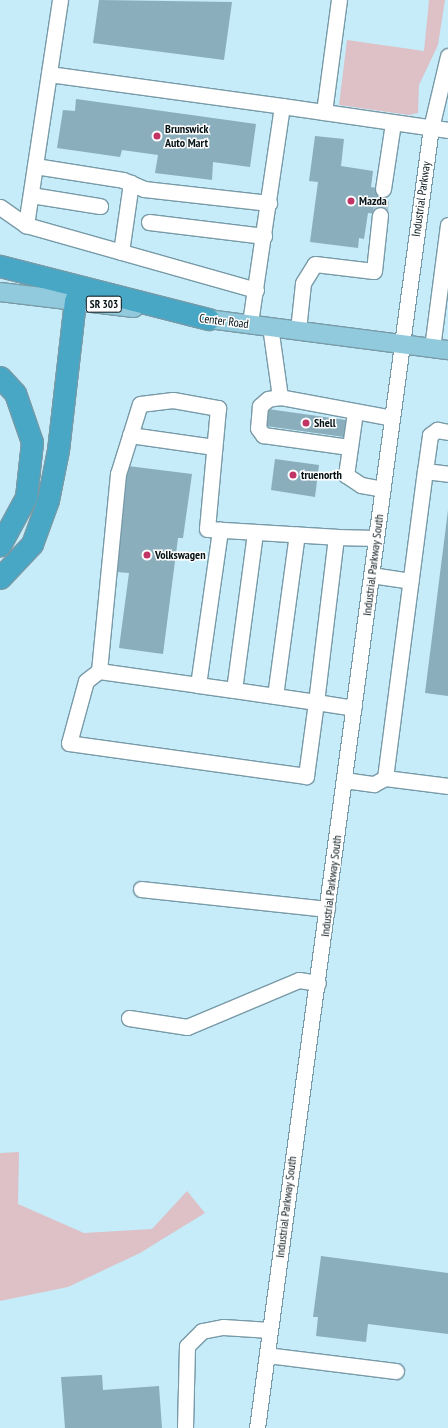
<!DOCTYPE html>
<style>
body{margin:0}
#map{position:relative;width:448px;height:1428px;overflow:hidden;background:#c6ebf9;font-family:"PT Sans Narrow",sans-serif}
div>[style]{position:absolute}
.green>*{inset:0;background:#ddc1c6}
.building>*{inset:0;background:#8aaebb}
.minor-tunnel>*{height:15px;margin-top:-7.5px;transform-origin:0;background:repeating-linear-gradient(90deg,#a9cad7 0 15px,transparent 0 23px)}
.roads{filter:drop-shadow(1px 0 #789aa7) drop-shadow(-1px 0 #789aa7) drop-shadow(0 1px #789aa7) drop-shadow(0 -1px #789aa7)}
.minor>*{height:15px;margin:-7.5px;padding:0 7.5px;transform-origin:7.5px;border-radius:7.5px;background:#fff}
.major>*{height:18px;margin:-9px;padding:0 9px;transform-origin:9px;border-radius:9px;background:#91cadc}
.highway>*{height:21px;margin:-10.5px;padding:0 10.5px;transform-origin:10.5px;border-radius:10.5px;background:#48a7c5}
.dots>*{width:11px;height:11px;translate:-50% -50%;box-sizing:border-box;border:2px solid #fff;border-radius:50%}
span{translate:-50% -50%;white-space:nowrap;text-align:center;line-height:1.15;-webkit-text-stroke:3px #fff;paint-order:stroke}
.shield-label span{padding:1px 3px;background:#fff;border:1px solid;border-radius:3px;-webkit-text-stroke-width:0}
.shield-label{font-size:11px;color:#051216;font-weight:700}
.poi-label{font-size:12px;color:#051216;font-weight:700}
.left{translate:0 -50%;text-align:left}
.street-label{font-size:12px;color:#051216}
</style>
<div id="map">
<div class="green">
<div style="clip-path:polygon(429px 0,445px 0,438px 45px,419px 85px,418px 113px,409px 115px,339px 105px,347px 40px,424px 51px)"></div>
<div style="clip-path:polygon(19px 1152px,18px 1204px,84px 1233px,152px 1229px,187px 1191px,205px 1213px,140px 1253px,68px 1287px,0 1301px,0 1153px)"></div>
</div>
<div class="building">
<div style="clip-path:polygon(99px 0,232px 2px,224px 60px,93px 43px)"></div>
<div style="clip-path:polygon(76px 99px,256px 124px,250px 167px,213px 162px,212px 180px,155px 173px,158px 155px,122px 150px,120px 157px,57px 148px,63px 110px,75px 111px)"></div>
<div style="clip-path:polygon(315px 136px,344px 139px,341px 166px,373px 171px,371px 187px,388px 190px,385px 215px,368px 213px,364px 239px,359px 238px,358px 248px,310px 242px,318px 182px,309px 181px)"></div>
<div style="clip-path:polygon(268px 409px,346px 420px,344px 437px,266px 426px)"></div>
<div style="clip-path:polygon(275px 459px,319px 465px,315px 497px,271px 490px)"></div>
<div style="clip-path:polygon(128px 466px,192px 474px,183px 538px,178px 538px,163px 654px,119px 648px,129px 573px,117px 572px)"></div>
<div style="clip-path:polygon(448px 510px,448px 696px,425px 693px)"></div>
<div style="clip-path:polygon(321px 1256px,448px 1273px,448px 1334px,368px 1324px,366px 1342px,316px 1336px,318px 1317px,313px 1317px)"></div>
<div style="clip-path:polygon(102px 1375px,103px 1390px,159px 1386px,162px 1428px,65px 1428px,61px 1377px)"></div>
</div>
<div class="minor-tunnel">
<div style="left:380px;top:215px;width:26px;rotate:-83deg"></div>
</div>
<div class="roads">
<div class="minor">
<div style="left:60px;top:0;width:228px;rotate:98.6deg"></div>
<div style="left:26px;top:225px;width:239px;rotate:15.8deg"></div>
<div style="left:49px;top:74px;width:235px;rotate:7.8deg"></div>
<div style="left:282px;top:106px;width:220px;rotate:98.4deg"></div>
<div style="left:282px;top:106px;width:168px;rotate:8.2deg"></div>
<div style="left:324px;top:112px;width:113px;rotate:-82.4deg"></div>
<div style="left:35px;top:166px;width:89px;rotate:9deg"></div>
<div style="left:123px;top:180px;width:23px;rotate:23deg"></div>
<div style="left:144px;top:189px;width:126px;rotate:6.4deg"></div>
<div style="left:383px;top:189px;width:67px;rotate:-81.4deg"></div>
<div style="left:31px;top:195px;width:70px;rotate:9.1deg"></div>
<div style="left:0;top:207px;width:32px;rotate:35deg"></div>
<div style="left:149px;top:222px;width:116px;rotate:6.9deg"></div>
<div style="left:121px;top:252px;width:70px;rotate:-81.8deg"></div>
<div style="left:270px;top:326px;width:72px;rotate:82deg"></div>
<div style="left:280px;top:397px;width:114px;rotate:10.6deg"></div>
<div style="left:298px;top:330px;width:47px;rotate:-83.9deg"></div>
<div style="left:303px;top:283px;width:22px;rotate:-58deg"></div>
<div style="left:315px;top:264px;width:59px;rotate:6.8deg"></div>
<div style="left:374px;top:271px;width:56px;rotate:-83.9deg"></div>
<div style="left:432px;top:348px;width:124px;rotate:-82.6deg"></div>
<div style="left:280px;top:397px;width:12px;rotate:171deg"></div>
<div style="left:268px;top:399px;width:11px;rotate:139deg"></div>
<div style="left:260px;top:406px;width:22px;rotate:95deg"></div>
<div style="left:258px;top:428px;width:9px;rotate:54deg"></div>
<div style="left:263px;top:435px;width:87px;rotate:7.9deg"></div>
<div style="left:355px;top:412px;width:64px;rotate:98.1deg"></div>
<div style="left:346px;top:475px;width:18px;rotate:34deg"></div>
<div style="left:361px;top:485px;width:22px;rotate:10deg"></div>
<div style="left:130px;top:435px;width:85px;rotate:8.1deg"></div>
<div style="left:425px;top:471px;width:36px;rotate:-82deg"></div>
<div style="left:430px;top:435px;width:9px;rotate:-36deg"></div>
<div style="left:437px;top:430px;width:11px;rotate:10deg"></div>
<div style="left:336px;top:537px;width:40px;rotate:1.4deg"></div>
<div style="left:371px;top:575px;width:40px;rotate:8.5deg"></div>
<div style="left:99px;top:671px;width:198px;rotate:-84.5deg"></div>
<div style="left:118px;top:474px;width:73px;rotate:-72.6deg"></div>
<div style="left:140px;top:404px;width:33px;rotate:-7deg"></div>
<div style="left:173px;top:400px;width:46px;rotate:10.1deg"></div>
<div style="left:218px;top:408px;width:121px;rotate:95.2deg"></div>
<div style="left:207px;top:529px;width:129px;rotate:3.5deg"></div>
<div style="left:336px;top:537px;width:166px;rotate:96.9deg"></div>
<div style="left:316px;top:702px;width:75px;rotate:97.7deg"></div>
<div style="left:306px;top:776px;width:239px;rotate:-172.1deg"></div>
<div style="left:69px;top:743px;width:64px;rotate:-74.7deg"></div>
<div style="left:86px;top:681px;width:16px;rotate:-38deg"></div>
<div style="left:99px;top:671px;width:100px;rotate:8deg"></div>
<div style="left:198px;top:685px;width:36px;rotate:8deg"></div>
<div style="left:234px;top:690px;width:83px;rotate:8.3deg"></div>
<div style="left:316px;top:702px;width:38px;rotate:9deg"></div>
<div style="left:198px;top:685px;width:157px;rotate:-81.9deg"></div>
<div style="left:234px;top:690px;width:159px;rotate:-82.4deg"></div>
<div style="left:275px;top:696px;width:163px;rotate:-82.3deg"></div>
<div style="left:385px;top:778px;width:310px;rotate:-82.6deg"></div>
<div style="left:425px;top:471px;width:23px;rotate:7deg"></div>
<div style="left:344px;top:780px;width:30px;rotate:8deg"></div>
<div style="left:374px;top:784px;width:13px;rotate:-29deg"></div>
<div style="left:385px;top:778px;width:64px;rotate:7.2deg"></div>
<div style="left:141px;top:889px;width:187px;rotate:6.1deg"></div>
<div style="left:129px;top:1018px;width:59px;rotate:8.8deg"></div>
<div style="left:187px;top:1027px;width:121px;rotate:-22.8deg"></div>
<div style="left:299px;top:980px;width:19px;rotate:9deg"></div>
<div style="left:267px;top:1355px;width:130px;rotate:7.1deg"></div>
<div style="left:185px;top:1428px;width:82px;rotate:-88.6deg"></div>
<div style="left:187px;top:1346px;width:21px;rotate:-45deg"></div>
<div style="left:202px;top:1331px;width:21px;rotate:-11deg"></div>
<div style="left:223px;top:1327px;width:47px;rotate:3.7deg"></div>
<div style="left:257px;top:1428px;width:1312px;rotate:-82.38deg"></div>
<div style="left:431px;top:128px;width:74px;rotate:-76.7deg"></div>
</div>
<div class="major">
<div style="left:0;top:292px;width:135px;rotate:6.8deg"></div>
<div style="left:193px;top:317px;width:257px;rotate:7.4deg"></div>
</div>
<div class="highway">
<div style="left:0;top:266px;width:215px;rotate:14.3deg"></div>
<div style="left:0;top:377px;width:22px;rotate:47deg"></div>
<div style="left:15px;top:393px;width:52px;rotate:70.9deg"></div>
<div style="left:32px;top:442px;width:55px;rotate:96.2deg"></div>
<div style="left:26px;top:497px;width:55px;rotate:118.4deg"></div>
<div style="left:0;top:578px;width:47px;rotate:-46.7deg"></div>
<div style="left:32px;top:544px;width:47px;rotate:-70deg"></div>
<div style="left:48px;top:500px;width:51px;rotate:-78.7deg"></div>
<div style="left:58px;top:450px;width:151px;rotate:-83.5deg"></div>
</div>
</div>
<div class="dots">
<div style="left:157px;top:136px;background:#c23465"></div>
<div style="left:351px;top:201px;background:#c23465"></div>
<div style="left:306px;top:423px;background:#c23465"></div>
<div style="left:293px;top:475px;background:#c23465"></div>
<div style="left:147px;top:555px;background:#c23465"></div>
</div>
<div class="shield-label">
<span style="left:104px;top:304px">SR 303</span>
</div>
<div class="poi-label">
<span class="left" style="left:165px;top:136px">Brunswick<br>Auto Mart</span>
<span class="left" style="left:359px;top:201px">Mazda</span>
<span class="left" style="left:314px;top:423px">Shell</span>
<span class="left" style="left:301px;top:475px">truenorth</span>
<span class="left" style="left:155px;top:555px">Volkswagen</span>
</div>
<div class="street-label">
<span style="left:421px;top:199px;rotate:-82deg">Industrial Parkway</span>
<span style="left:224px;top:321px;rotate:7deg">Center Road</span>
<span style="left:373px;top:565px;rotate:-83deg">Industrial Parkway South</span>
<span style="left:331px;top:886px;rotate:-83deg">Industrial Parkway South</span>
<span style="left:286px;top:1207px;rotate:-83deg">Industrial Parkway South</span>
</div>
</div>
